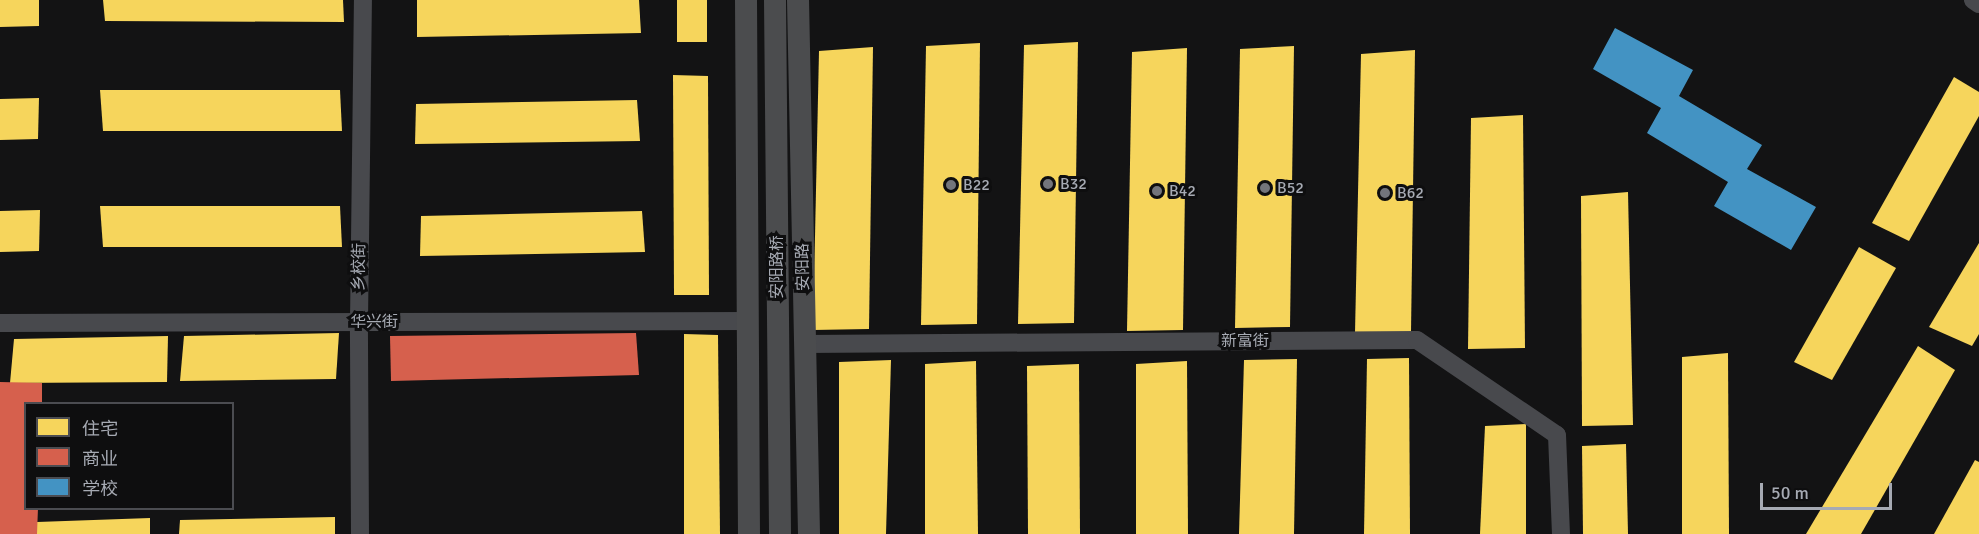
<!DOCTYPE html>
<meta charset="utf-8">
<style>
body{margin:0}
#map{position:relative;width:1979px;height:534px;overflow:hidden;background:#131314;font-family:Signika,"Noto Sans SC",sans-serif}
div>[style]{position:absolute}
.homes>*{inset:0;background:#f6d55c}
.shops>*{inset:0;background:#d6604d}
.schools>*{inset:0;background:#4393c3}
.minor>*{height:18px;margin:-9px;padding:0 9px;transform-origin:9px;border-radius:9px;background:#48494d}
.major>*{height:22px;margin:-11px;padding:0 11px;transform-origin:11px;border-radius:11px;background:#4b4c4e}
.dots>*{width:16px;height:16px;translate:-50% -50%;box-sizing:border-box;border:3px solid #0e0e0f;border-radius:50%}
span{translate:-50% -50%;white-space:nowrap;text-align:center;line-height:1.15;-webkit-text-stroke:6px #0e0e0f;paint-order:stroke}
.poi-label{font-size:16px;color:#a6aab3}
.left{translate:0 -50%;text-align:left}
.street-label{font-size:16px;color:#a6aab3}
.legend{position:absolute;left:24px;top:402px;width:210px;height:108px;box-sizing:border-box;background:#0e0e0f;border:2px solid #4b4c51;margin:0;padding:8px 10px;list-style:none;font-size:18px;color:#a6aab3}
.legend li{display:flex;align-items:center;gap:12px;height:30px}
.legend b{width:30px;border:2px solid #4b4c51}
.scale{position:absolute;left:1760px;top:483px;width:132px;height:27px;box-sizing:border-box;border:3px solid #a6aab3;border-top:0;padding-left:8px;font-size:18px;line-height:21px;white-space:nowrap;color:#a6aab3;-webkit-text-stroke:4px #0e0e0f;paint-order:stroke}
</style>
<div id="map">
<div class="homes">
<div style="clip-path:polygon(0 0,39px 0,39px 26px,0 27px)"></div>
<div style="clip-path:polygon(103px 0,343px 0,344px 22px,105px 21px)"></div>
<div style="clip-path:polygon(417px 0,639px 0,641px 33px,417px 37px)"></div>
<div style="clip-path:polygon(677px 0,707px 0,707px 42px,677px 42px)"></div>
<div style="clip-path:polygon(1078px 42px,1074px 323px,1018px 324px,1024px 45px)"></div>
<div style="clip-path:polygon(980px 43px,977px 324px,921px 325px,926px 46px)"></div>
<div style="clip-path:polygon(1294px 46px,1290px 327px,1235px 328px,1240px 49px)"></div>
<div style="clip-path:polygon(873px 47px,869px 329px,813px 330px,819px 51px)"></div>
<div style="clip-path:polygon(1187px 48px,1183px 330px,1127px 331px,1132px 52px)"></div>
<div style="clip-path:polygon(1415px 50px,1411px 332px,1355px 333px,1361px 54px)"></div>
<div style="clip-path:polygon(673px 75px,708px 76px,709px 295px,674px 295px)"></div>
<div style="clip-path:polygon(1954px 77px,1979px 92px,1979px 116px,1909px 241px,1872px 223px)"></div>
<div style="clip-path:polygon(100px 90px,340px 90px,342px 131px,103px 131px)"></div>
<div style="clip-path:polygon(39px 98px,38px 139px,0 140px,0 99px)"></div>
<div style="clip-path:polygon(637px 100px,640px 141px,415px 144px,416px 104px)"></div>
<div style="clip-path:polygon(1523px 115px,1525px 348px,1468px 349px,1471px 118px)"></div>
<div style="clip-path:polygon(1628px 192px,1633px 425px,1582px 426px,1581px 196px)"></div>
<div style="clip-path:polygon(100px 206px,340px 206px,342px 247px,103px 247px)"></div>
<div style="clip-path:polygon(40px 210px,39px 251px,0 252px,0 211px)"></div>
<div style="clip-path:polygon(642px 211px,645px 252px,420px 256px,421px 216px)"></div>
<div style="clip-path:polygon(1979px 243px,1979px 334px,1972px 346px,1929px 327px)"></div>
<div style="clip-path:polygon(1859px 247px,1896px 268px,1832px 380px,1794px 362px)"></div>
<div style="clip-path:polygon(339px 333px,336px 379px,180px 381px,184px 336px)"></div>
<div style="clip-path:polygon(684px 334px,718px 335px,720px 534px,684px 534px)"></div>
<div style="clip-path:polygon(168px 336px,167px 382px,10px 383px,14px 339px)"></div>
<div style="clip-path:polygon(1918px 346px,1955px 370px,1861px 534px,1806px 534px)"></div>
<div style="clip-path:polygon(1728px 353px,1729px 534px,1682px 534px,1682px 357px)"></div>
<div style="clip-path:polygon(1409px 358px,1410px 534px,1364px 534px,1367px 359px)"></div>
<div style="clip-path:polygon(1297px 359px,1294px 534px,1239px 534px,1244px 360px)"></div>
<div style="clip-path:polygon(891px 360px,886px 534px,839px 534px,839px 362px)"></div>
<div style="clip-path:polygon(976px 361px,978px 534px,925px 534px,925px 364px)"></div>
<div style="clip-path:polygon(1187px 361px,1188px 534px,1136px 534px,1136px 364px)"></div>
<div style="clip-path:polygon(1079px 364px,1080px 534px,1028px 534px,1027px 366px)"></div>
<div style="clip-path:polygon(1526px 424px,1526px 534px,1480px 534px,1485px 426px)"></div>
<div style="clip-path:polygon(1626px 444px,1628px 534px,1583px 534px,1582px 446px)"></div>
<div style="clip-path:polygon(1975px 460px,1979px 462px,1979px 534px,1934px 534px)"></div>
<div style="clip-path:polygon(335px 517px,335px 534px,179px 534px,180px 520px)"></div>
<div style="clip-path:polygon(150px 518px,150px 534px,37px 534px,37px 522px)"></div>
</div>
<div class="shops">
<div style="clip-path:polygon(636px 333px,639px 375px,391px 381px,390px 336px)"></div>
<div style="clip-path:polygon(0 382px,42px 383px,42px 404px,26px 404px,26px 508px,38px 508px,37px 534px,0 534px)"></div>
</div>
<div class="schools">
<div style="clip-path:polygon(1615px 28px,1693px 70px,1679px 96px,1762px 145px,1747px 169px,1816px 207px,1791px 250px,1714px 206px,1728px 182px,1647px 133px,1661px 108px,1593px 69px)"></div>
</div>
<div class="minor">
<div style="left:1973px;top:0;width:7px;rotate:34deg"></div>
<div style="left:0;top:323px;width:748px;rotate:-0.15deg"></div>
<div style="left:804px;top:344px;width:613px;rotate:-0.37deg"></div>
<div style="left:1417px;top:340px;width:169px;rotate:34.2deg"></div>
<div style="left:1557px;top:435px;width:99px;rotate:87.7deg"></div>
<div style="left:360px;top:534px;width:212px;rotate:-90.3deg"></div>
<div style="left:359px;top:322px;width:322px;rotate:-89.3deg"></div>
</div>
<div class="major">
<div style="left:746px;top:0;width:534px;rotate:89.68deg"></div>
<div style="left:775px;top:0;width:534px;rotate:89.46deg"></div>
<div style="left:798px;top:0;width:534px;rotate:88.82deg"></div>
</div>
<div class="dots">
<div style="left:1048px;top:184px;background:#73757b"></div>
<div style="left:951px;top:185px;background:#73757b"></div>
<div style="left:1265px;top:188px;background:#73757b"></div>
<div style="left:1157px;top:191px;background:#73757b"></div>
<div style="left:1385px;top:193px;background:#73757b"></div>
</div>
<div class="poi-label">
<span class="left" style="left:1060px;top:184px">B32</span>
<span class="left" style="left:963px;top:185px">B22</span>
<span class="left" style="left:1277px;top:188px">B52</span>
<span class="left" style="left:1169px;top:191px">B42</span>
<span class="left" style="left:1397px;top:193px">B62</span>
</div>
<div class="street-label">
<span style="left:359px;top:267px;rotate:-89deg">乡校街</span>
<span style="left:777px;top:267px;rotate:-90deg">安阳路桥</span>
<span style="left:803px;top:267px;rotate:-91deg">安阳路</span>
<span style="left:374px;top:322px">华兴街</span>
<span style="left:1245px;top:341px">新富街</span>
</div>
<ul class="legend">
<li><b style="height:16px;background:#f6d55c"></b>住宅</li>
<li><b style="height:16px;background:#d6604d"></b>商业</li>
<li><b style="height:16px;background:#4393c3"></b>学校</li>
</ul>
<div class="scale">50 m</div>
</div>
